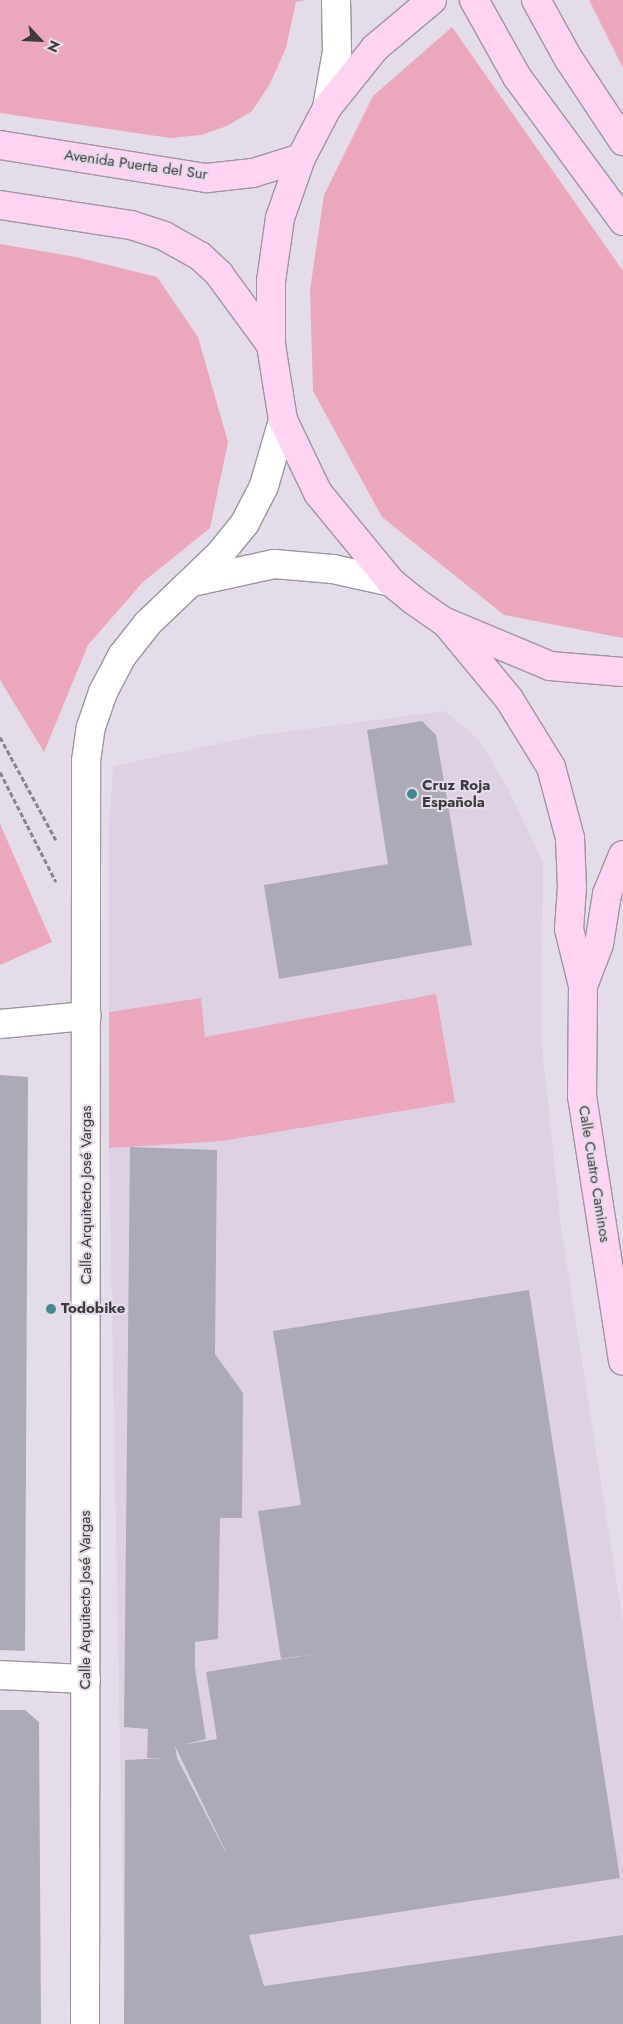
<!DOCTYPE html>
<meta charset="utf-8">
<style>
body{margin:0}
#map{position:relative;width:623px;height:2024px;overflow:hidden;background:#e4dce8;font-family:Jost,sans-serif}
div>[style]{position:absolute}
.built>*{inset:0;background:#dfd1e4}
.green>*{inset:0;background:#eba8bc}
.building>*{inset:0;background:#acaab7}
.path>*{height:3px;margin-top:-1.5px;transform-origin:0;background:repeating-linear-gradient(90deg,#89838c 0 5px,transparent 0 7.5px)}
.roads{filter:drop-shadow(1px 0 #9d95a0) drop-shadow(-1px 0 #9d95a0) drop-shadow(0 1px #9d95a0) drop-shadow(0 -1px #9d95a0)}
.minor>*{height:28px;margin:-14px;padding:0 14px;transform-origin:14px;border-radius:14px;background:#fff}
.major>*{height:28px;margin:-14px;padding:0 14px;transform-origin:14px;border-radius:14px;background:#ffd4f2}
.dots>*{width:14px;height:14px;translate:-50% -50%;box-sizing:border-box;border:2px solid #e4dce8;border-radius:50%}
span{translate:-50% -50%;white-space:nowrap;text-align:center;line-height:1.15;-webkit-text-stroke:4px #e4dce8;paint-order:stroke}
.street-label{font-size:15px;color:#3d393e}
.poi-label{font-size:15px;color:#3d393e;font-weight:700}
.left{translate:0 -50%;text-align:left}
.north{position:absolute;left:15px;top:15px;width:50px;height:50px;-webkit-text-stroke:4px #e4dce8;paint-order:stroke;rotate:115deg;font-size:14px;font-weight:700;line-height:20px;text-align:center;color:#3d393e}
.north::after{content:'';display:block;margin:auto;width:18px;height:22px;background:#3d393e;clip-path:polygon(50% 0,100% 100%,50% 72%,0 100%)}
</style>
<div id="map">
<div class="built">
<div style="clip-path:polygon(445px 711px,478px 739px,507px 787px,543px 862px,541px 1036px,561px 1227px,623px 1623px,623px 2024px,125px 2024px,109px 1148px,109px 826px,113px 766px,260px 735px)"></div>
</div>
<div class="green">
<div style="clip-path:polygon(0 0,306px 0,296px 2px,286px 48px,270px 84px,252px 111px,227px 126px,201px 135px,170px 138px,0 113px)"></div>
<div style="clip-path:polygon(589px 0,623px 0,623px 68px)"></div>
<div style="clip-path:polygon(452px 27px,623px 271px,623px 638px,504px 615px,382px 517px,313px 391px,310px 290px,324px 195px,373px 96px)"></div>
<div style="clip-path:polygon(0 244px,76px 257px,157px 277px,198px 337px,228px 442px,210px 528px,143px 582px,88px 645px,44px 752px,0 680px)"></div>
<div style="clip-path:polygon(0 824px,52px 942px,0 965px)"></div>
<div style="clip-path:polygon(436px 994px,455px 1102px,222px 1141px,109px 1148px,109px 1012px,201px 998px,205px 1037px)"></div>
</div>
<div class="building">
<div style="clip-path:polygon(422px 721px,436px 735px,472px 945px,279px 979px,264px 885px,388px 864px,367px 730px)"></div>
<div style="clip-path:polygon(0 1075px,28px 1077px,25px 1651px,0 1650px)"></div>
<div style="clip-path:polygon(evenodd,130px 1147px,217px 1150px,215px 1354px,243px 1393px,242px 1518px,220px 1518px,218px 1639px,195px 1642px,195px 1668px,206px 1739px,182px 1745px,217px 1739px,206px 1672px,333px 1651px,281px 1659px,258px 1511px,301px 1505px,273px 1331px,529px 1290px,620px 1878px,249px 1935px,264px 1986px,623px 1935px,623px 2024px,124px 2024px,125px 1760px,166px 1758px,147px 1758px,148px 1729px,124px 1727px,130px 1147px,175px 1746px,226px 1852px,226px 1853px,177px 1758px,175px 1746px)"></div>
<div style="clip-path:polygon(0 1710px,25px 1710px,39px 1722px,41px 2024px,0 2024px)"></div>
</div>
<div class="path">
<div style="left:0;top:737px;width:117px;rotate:61.5deg"></div>
<div style="left:0;top:772px;width:123px;rotate:63deg"></div>
</div>
<div class="roads">
<div class="minor">
<div style="left:327px;top:108px;width:58px;rotate:-80deg"></div>
<div style="left:337px;top:51px;width:51px;rotate:-91.1deg"></div>
<div style="left:192px;top:582px;width:84px;rotate:-12.4deg"></div>
<div style="left:274px;top:564px;width:59px;rotate:4.8deg"></div>
<div style="left:333px;top:569px;width:59px;rotate:12.6deg"></div>
<div style="left:0;top:1024px;width:87px;rotate:-5.3deg"></div>
<div style="left:0;top:1675px;width:86px;rotate:2.7deg"></div>
<div style="left:85px;top:2024px;width:1263px;rotate:-89.95deg"></div>
<div style="left:86px;top:761px;width:34px;rotate:-82deg"></div>
<div style="left:91px;top:727px;width:37px;rotate:-71deg"></div>
<div style="left:103px;top:692px;width:41px;rotate:-62.2deg"></div>
<div style="left:122px;top:656px;width:42px;rotate:-51.8deg"></div>
<div style="left:148px;top:623px;width:100px;rotate:-43.8deg"></div>
<div style="left:220px;top:554px;width:40px;rotate:-51deg"></div>
<div style="left:245px;top:523px;width:42px;rotate:-62.8deg"></div>
<div style="left:264px;top:486px;width:69px;rotate:-73.9deg"></div>
</div>
<div class="major">
<div style="left:432px;top:0;width:75px;rotate:139.9deg"></div>
<div style="left:375px;top:48px;width:77px;rotate:128.7deg"></div>
<div style="left:327px;top:108px;width:56px;rotate:117.5deg"></div>
<div style="left:301px;top:158px;width:64px;rotate:109.3deg"></div>
<div style="left:280px;top:218px;width:64px;rotate:98.1deg"></div>
<div style="left:271px;top:281px;width:64px;rotate:90deg"></div>
<div style="left:271px;top:345px;width:76px;rotate:80.9deg"></div>
<div style="left:283px;top:420px;width:81px;rotate:64.4deg"></div>
<div style="left:318px;top:493px;width:115px;rotate:50.6deg"></div>
<div style="left:391px;top:582px;width:28px;rotate:39deg"></div>
<div style="left:413px;top:600px;width:39px;rotate:35deg"></div>
<div style="left:445px;top:622px;width:114px;rotate:22.7deg"></div>
<div style="left:550px;top:666px;width:73px;rotate:4.7deg"></div>
<div style="left:474px;top:0;width:88px;rotate:60.8deg"></div>
<div style="left:517px;top:77px;width:179px;rotate:53.6deg"></div>
<div style="left:536px;top:0;width:66px;rotate:61.1deg"></div>
<div style="left:568px;top:58px;width:100px;rotate:56.5deg"></div>
<div style="left:0;top:145px;width:210px;rotate:9.1deg"></div>
<div style="left:207px;top:178px;width:46px;rotate:-6.2deg"></div>
<div style="left:253px;top:173px;width:50px;rotate:-17.4deg"></div>
<div style="left:0;top:205px;width:133px;rotate:8.7deg"></div>
<div style="left:131px;top:225px;width:35px;rotate:18deg"></div>
<div style="left:164px;top:236px;width:41px;rotate:29.1deg"></div>
<div style="left:200px;top:256px;width:26px;rotate:43deg"></div>
<div style="left:219px;top:274px;width:88px;rotate:53.8deg"></div>
<div style="left:447px;top:624px;width:97px;rotate:50.4deg"></div>
<div style="left:509px;top:699px;width:80px;rotate:58.3deg"></div>
<div style="left:551px;top:767px;width:73px;rotate:75deg"></div>
<div style="left:570px;top:838px;width:49px;rotate:87.7deg"></div>
<div style="left:572px;top:887px;width:42px;rotate:94.1deg"></div>
<div style="left:569px;top:929px;width:59px;rotate:76.2deg"></div>
<div style="left:583px;top:986px;width:110px;rotate:90.5deg"></div>
<div style="left:582px;top:1096px;width:268px;rotate:81.2deg"></div>
<div style="left:583px;top:986px;width:45px;rotate:-69.1deg"></div>
<div style="left:599px;top:944px;width:51px;rotate:-80.9deg"></div>
<div style="left:607px;top:894px;width:42px;rotate:-67.7deg"></div>
</div>
</div>
<div class="dots">
<div style="left:412px;top:794px;background:#428992"></div>
<div style="left:51px;top:1309px;background:#428992"></div>
</div>
<div class="street-label">
<span style="left:136px;top:165px;rotate:8deg">Avenida Puerta del Sur</span>
<span style="left:594px;top:1174px;rotate:81deg">Calle Cuatro Caminos</span>
<span style="left:87px;top:1195px;rotate:-90deg">Calle Arquitecto José Vargas</span>
<span style="left:86px;top:1600px;rotate:-90deg">Calle Arquitecto José Vargas</span>
</div>
<div class="poi-label">
<span class="left" style="left:422px;top:794px">Cruz Roja<br>Española</span>
<span class="left" style="left:61px;top:1309px">Todobike</span>
</div>
<div class="north">N</div>
</div>
